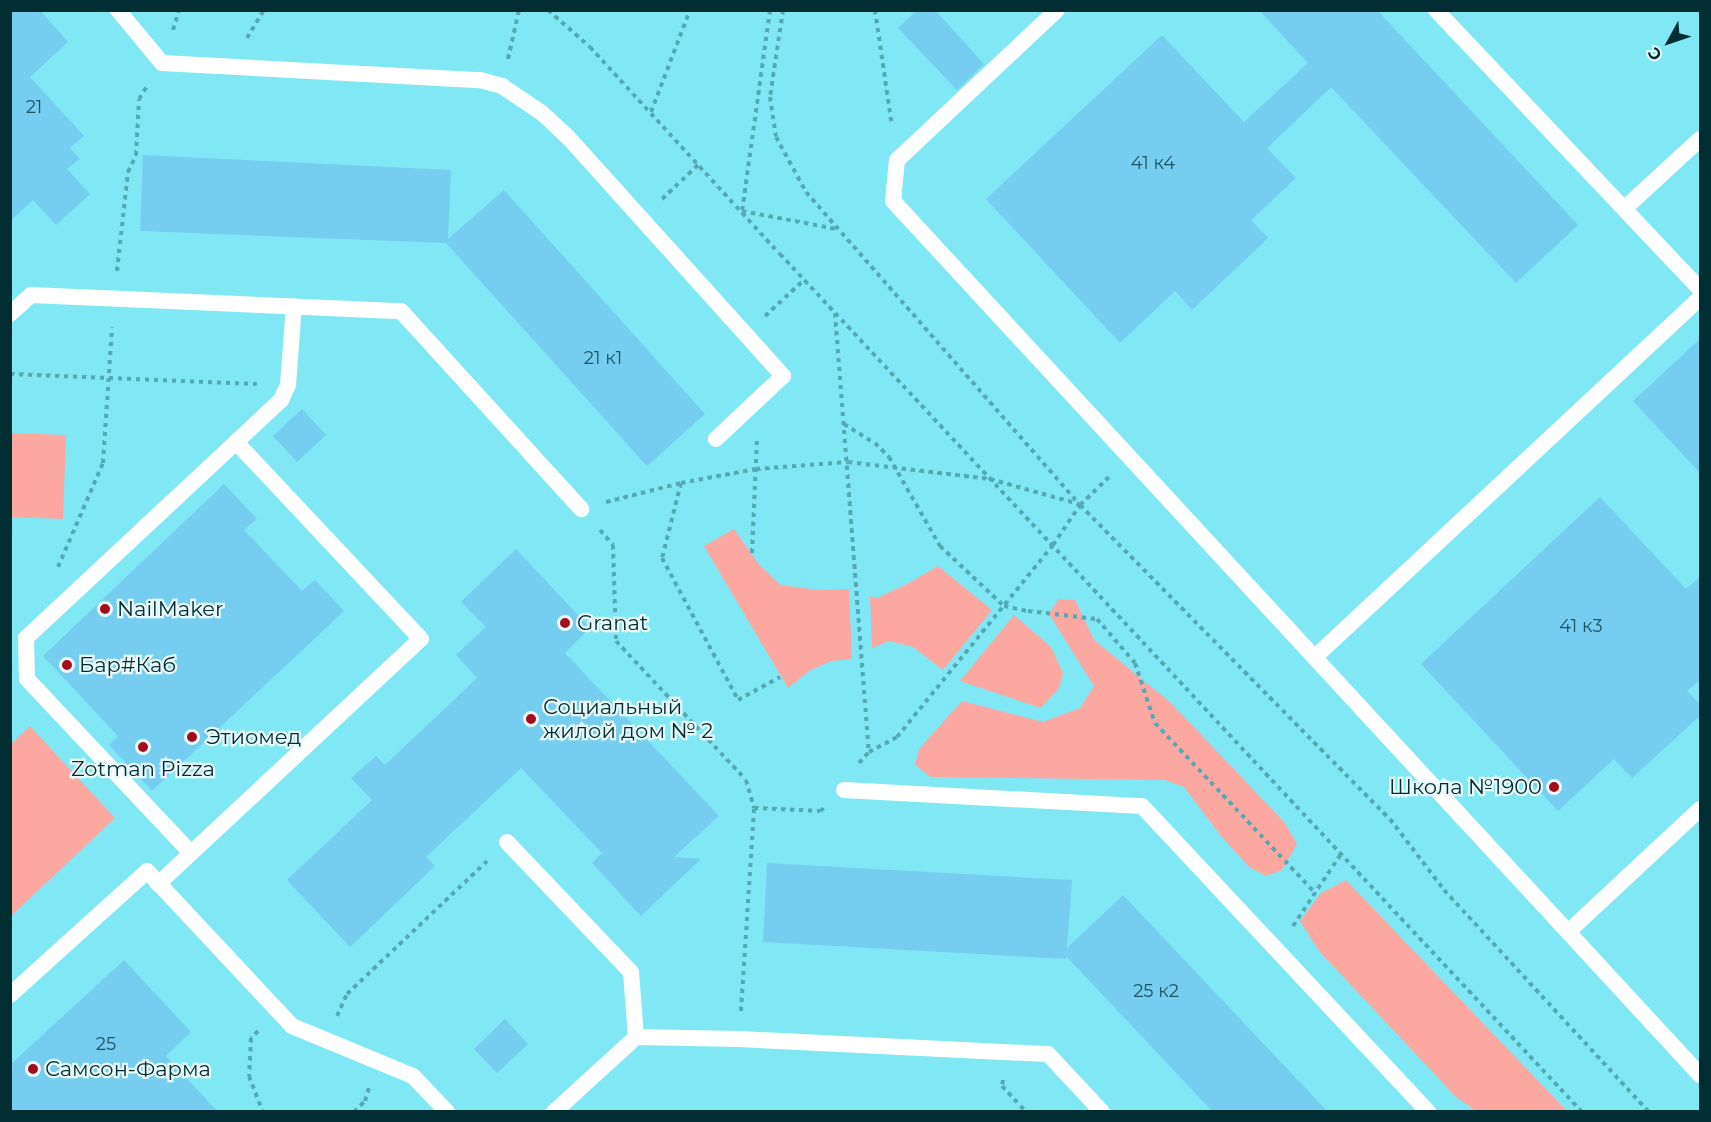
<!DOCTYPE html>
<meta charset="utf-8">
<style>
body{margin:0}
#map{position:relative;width:1711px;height:1122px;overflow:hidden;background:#80e8f4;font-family:Montserrat,sans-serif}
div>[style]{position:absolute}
.green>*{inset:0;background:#fca7a0}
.building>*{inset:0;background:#75cdef}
.path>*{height:4px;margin-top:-2px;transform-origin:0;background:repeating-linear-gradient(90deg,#55a9b3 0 4.5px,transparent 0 9px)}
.lane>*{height:16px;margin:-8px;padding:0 8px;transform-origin:8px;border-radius:8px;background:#fff}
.dots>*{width:16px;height:16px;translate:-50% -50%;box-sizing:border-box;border:3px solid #e8fafc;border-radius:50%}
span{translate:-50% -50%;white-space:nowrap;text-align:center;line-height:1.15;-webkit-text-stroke:4.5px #e8fafc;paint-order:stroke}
.number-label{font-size:18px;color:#1d5662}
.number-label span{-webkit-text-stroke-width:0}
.poi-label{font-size:21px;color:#002e33}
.left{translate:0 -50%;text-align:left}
.right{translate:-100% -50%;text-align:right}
.frame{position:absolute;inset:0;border:12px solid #002e33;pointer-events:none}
.north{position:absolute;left:1639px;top:12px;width:60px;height:60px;-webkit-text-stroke:4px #e8fafc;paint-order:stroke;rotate:230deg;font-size:16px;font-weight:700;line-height:24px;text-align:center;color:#002e33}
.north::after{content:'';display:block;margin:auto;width:21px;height:27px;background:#002e33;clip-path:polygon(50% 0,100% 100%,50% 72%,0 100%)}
</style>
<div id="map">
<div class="green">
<div style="clip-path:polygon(11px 433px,66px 435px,63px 519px,11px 517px)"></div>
<div style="clip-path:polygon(734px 529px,760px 566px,781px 585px,819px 590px,849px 589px,852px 659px,831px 661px,809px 671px,788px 688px,704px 546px)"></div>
<div style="clip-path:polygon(938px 566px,992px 610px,943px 670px,913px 647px,889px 641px,872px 648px,870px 596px,877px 598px,909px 583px)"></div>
<div style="clip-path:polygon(1059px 599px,1075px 600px,1094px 640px,1171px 703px,1285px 823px,1297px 844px,1282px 870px,1266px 876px,1249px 867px,1221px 836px,1184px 787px,1165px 780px,931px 777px,915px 765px,919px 749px,962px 701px,1043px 722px,1080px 708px,1094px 686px,1049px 614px)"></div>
<div style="clip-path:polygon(1014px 615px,1051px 647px,1063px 673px,1059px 688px,1041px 708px,960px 681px)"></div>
<div style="clip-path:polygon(30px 726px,115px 818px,11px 916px,11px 744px)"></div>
<div style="clip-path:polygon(1346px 880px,1567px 1111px,1476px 1111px,1456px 1097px,1319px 951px,1300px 921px,1321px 893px)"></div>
</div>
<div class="building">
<div style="clip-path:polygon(10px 10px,40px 10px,68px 42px,30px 77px,84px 136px,70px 148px,80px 159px,67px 169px,90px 194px,56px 225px,33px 200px,10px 221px)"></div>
<div style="clip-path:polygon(917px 10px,935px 10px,984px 64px,957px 90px,898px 28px)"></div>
<div style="clip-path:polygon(1259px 10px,1377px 10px,1578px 225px,1516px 283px,1331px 87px,1267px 148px,1296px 178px,1251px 220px,1268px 238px,1192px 310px,1175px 291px,1120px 343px,986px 199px,1162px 35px,1244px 122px,1308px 63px)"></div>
<div style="clip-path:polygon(143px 155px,451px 170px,448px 239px,504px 190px,705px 414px,647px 466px,446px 243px,140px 231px)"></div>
<div style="clip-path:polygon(1701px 338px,1701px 474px,1633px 401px)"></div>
<div style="clip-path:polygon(302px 409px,326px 435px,297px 462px,273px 436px)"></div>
<div style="clip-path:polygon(224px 484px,257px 519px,244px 530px,302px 591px,315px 580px,344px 611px,152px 791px,109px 745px,118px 736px,43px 656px)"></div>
<div style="clip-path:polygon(1600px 497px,1686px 589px,1701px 576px,1701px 679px,1687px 691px,1701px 705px,1701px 715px,1632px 778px,1614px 759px,1558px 811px,1421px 664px)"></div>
<div style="clip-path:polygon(516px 549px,590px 628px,565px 653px,719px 816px,674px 857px,701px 859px,641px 916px,592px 863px,602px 853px,521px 768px,426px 857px,435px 866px,350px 947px,287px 880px,372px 800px,351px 778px,376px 756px,385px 765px,477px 678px,456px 655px,486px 627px,461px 602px)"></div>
<div style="clip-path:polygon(767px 863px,1072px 880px,1067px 948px,1123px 895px,1328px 1112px,1213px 1112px,1066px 956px,1066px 959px,763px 942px)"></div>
<div style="clip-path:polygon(124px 960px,191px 1032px,166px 1056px,218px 1112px,10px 1112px,10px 1065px)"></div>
<div style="clip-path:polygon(505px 1019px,528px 1044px,497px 1073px,474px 1049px)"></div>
</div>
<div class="path">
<div style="left:548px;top:10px;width:56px;rotate:41.4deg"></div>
<div style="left:590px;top:47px;width:281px;rotate:47.5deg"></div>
<div style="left:780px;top:254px;width:1174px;rotate:46.93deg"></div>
<div style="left:770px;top:10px;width:203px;rotate:97.9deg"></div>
<div style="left:742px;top:211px;width:96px;rotate:10.8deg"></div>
<div style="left:783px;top:10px;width:88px;rotate:98.5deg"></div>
<div style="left:770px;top:97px;width:40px;rotate:81.5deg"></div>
<div style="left:776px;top:137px;width:63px;rotate:61.4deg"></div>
<div style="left:806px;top:192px;width:416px;rotate:48.8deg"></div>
<div style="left:1080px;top:505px;width:441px;rotate:45.4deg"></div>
<div style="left:1390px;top:819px;width:89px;rotate:52.7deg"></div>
<div style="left:1444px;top:890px;width:302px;rotate:47.3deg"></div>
<div style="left:875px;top:10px;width:117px;rotate:81.7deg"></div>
<div style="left:173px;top:30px;width:21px;rotate:-73deg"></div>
<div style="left:247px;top:38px;width:33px;rotate:-59deg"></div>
<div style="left:508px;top:59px;width:50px;rotate:-77.3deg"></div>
<div style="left:651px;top:112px;width:109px;rotate:-69.1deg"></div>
<div style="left:662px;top:199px;width:51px;rotate:-43.4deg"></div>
<div style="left:117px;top:271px;width:100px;rotate:-83.7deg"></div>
<div style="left:128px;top:172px;width:19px;rotate:-65deg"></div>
<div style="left:136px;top:155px;width:56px;rotate:-86.9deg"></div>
<div style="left:139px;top:99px;width:15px;rotate:-58deg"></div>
<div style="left:835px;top:313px;width:440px;rotate:85.6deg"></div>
<div style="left:765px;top:316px;width:53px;rotate:-42.7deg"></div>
<div style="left:10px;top:374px;width:247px;rotate:2.3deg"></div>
<div style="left:844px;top:424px;width:36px;rotate:32deg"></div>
<div style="left:875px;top:443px;width:20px;rotate:45deg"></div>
<div style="left:889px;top:457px;width:103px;rotate:60.2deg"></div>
<div style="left:940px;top:546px;width:88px;rotate:43.2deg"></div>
<div style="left:1004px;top:606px;width:25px;rotate:12deg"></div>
<div style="left:1028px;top:611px;width:69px;rotate:6.6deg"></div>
<div style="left:1097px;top:619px;width:58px;rotate:49.2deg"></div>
<div style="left:1135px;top:663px;width:63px;rotate:71.6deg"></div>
<div style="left:1155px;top:723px;width:233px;rotate:46.7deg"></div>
<div style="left:681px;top:483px;width:77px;rotate:104.2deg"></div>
<div style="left:662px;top:558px;width:161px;rotate:61.8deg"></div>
<div style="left:738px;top:700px;width:48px;rotate:-28.7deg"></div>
<div style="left:606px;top:502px;width:77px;rotate:-14.2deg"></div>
<div style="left:681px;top:483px;width:76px;rotate:-10.6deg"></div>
<div style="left:756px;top:469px;width:92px;rotate:-4.4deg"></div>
<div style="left:848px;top:462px;width:143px;rotate:6.8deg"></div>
<div style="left:990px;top:479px;width:92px;rotate:15.7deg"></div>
<div style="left:600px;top:530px;width:20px;rotate:49deg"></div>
<div style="left:613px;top:545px;width:96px;rotate:88.2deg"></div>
<div style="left:616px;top:641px;width:190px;rotate:46.9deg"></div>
<div style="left:746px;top:780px;width:29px;rotate:74deg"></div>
<div style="left:752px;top:553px;width:115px;rotate:-87.5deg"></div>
<div style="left:58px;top:567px;width:113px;rotate:-66.6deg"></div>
<div style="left:103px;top:463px;width:136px;rotate:-86.2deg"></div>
<div style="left:859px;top:763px;width:15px;rotate:-48deg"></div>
<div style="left:869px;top:752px;width:32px;rotate:-28deg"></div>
<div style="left:897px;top:737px;width:247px;rotate:-50.9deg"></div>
<div style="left:1053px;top:545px;width:48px;rotate:-56deg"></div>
<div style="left:1080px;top:505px;width:40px;rotate:-44deg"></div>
<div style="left:1293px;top:926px;width:87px;rotate:-56.3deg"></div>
<div style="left:741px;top:1011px;width:203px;rotate:-86.3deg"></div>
<div style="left:754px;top:808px;width:66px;rotate:2.6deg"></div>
<div style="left:820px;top:811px;width:5px;rotate:-37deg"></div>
<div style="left:337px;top:1016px;width:24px;rotate:-66deg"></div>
<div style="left:347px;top:994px;width:193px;rotate:-43.5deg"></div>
<div style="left:258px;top:1031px;width:10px;rotate:135deg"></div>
<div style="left:251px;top:1038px;width:38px;rotate:93deg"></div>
<div style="left:249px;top:1076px;width:39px;rotate:69deg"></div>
<div style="left:1003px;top:1080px;width:6px;rotate:99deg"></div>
<div style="left:1002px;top:1086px;width:35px;rotate:47deg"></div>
<div style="left:354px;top:1112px;width:16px;rotate:-45deg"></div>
<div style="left:365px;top:1101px;width:14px;rotate:-73deg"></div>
</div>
<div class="lane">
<div style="left:118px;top:10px;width:69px;rotate:50.3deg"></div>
<div style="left:162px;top:63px;width:318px;rotate:3.1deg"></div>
<div style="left:480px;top:80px;width:23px;rotate:15deg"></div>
<div style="left:502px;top:86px;width:48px;rotate:34deg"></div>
<div style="left:542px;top:113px;width:34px;rotate:43deg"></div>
<div style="left:567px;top:136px;width:323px;rotate:48deg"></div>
<div style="left:783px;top:376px;width:92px;rotate:136.8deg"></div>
<div style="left:1057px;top:10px;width:219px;rotate:136.8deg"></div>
<div style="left:897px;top:160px;width:41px;rotate:95.6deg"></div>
<div style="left:893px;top:201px;width:1190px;rotate:47.28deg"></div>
<div style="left:1436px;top:10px;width:384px;rotate:46.6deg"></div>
<div style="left:1625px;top:208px;width:102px;rotate:-42.6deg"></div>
<div style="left:10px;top:314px;width:28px;rotate:-42deg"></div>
<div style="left:31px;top:295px;width:370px;rotate:2.5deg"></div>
<div style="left:401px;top:311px;width:268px;rotate:47.7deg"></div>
<div style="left:1315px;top:657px;width:526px;rotate:-43deg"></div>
<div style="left:844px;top:790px;width:298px;rotate:3.1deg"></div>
<div style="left:1142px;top:806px;width:419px;rotate:46.9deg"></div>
<div style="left:507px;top:842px;width:180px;rotate:46.4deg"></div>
<div style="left:631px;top:972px;width:65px;rotate:85.6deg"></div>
<div style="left:191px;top:853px;width:239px;rotate:-133.3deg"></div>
<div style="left:27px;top:679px;width:41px;rotate:-91.4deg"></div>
<div style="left:26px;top:638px;width:287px;rotate:-43deg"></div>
<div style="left:158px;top:884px;width:359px;rotate:-43deg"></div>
<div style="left:421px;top:639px;width:270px;rotate:-133.2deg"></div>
<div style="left:236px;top:442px;width:62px;rotate:-43deg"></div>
<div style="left:281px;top:400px;width:17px;rotate:-65deg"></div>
<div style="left:288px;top:385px;width:79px;rotate:-85.7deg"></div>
<div style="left:1568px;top:932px;width:180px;rotate:-43deg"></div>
<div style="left:10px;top:995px;width:185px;rotate:-42.1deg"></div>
<div style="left:147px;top:871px;width:212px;rotate:46.9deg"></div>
<div style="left:292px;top:1026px;width:131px;rotate:22.5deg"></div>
<div style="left:413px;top:1076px;width:50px;rotate:46.6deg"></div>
<div style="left:554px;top:1112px;width:111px;rotate:-42.4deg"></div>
<div style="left:636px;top:1037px;width:103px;rotate:1.1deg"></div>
<div style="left:739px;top:1039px;width:309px;rotate:2.8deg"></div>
<div style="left:1048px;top:1054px;width:79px;rotate:47deg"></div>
</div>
<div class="dots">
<div style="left:105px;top:609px;background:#a50c1c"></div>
<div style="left:565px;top:623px;background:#a50c1c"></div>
<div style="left:67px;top:665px;background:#a50c1c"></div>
<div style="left:531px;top:719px;background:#a50c1c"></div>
<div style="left:192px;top:737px;background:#a50c1c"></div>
<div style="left:143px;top:747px;background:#a50c1c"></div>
<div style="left:1554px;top:787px;background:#a50c1c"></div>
<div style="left:33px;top:1069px;background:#a50c1c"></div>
</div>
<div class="number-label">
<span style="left:34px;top:107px">21</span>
<span style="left:1153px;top:163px">41 к4</span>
<span style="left:603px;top:358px">21 к1</span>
<span style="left:1581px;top:626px">41 к3</span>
<span style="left:1156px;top:991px">25 к2</span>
<span style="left:106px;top:1044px">25</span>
</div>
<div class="poi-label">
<span class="left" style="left:117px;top:609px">NailMaker</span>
<span class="left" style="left:577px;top:623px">Granat</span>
<span class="left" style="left:79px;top:665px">Бар#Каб</span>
<span class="left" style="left:543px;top:719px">Социальный<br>жилой дом № 2</span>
<span class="left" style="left:206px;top:737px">Этиомед</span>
<span style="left:143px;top:769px">Zotman Pizza</span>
<span class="right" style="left:1542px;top:787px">Школа №1900</span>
<span class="left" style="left:45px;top:1069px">Самсон-Фарма</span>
</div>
<div class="frame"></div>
<div class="north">С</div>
</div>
